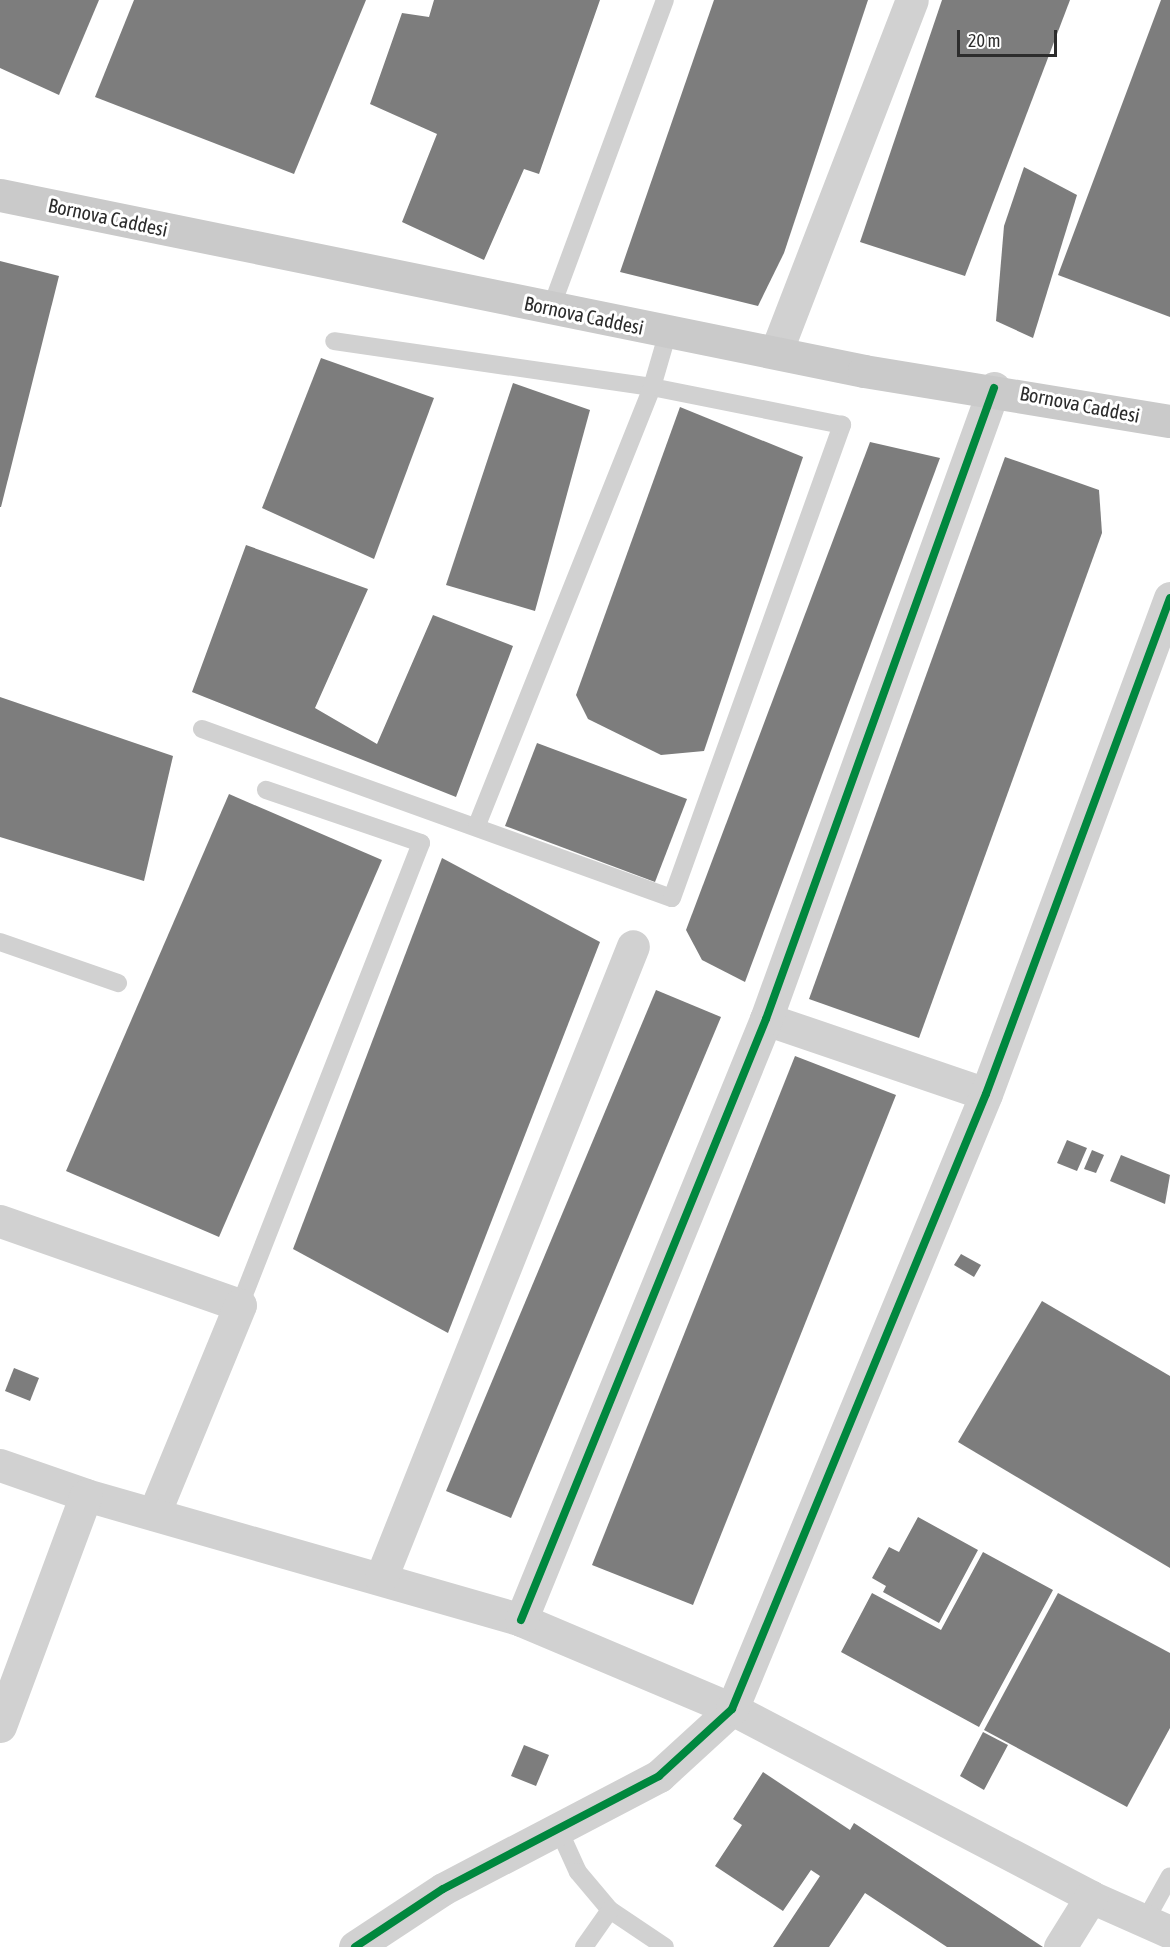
<!DOCTYPE html>
<style>
body{margin:0}
#map{position:relative;width:1170px;height:1947px;overflow:hidden;background:#fff;font-family:"Asap Condensed",sans-serif}
div>[style]{position:absolute}
.building>*{inset:0;background:#7d7d7d}
.service>*{height:18px;margin:-9px;padding:0 9px;transform-origin:9px;border-radius:9px;background:#d1d1d1}
.minor>*{height:33px;margin:-16.5px;padding:0 16.5px;transform-origin:16.5px;border-radius:16.5px;background:#d1d1d1}
.secondary>*{height:33px;margin:-16.5px;padding:0 16.5px;transform-origin:16.5px;border-radius:16.5px;background:#cacaca}
.cycleway>*{height:8px;margin:-4px;padding:0 4px;transform-origin:4px;border-radius:4px;background:#00873e}
span{translate:-50% -50%;white-space:nowrap;text-align:center;line-height:1.15;-webkit-text-stroke:6px #fff;paint-order:stroke}
.street-label{font-size:20px;color:#2c2c2c}
.scale{position:absolute;left:957px;top:30px;width:100px;height:27px;box-sizing:border-box;border:3px solid #2c2c2c;border-top:0;padding-left:8px;font-size:18px;line-height:21px;white-space:nowrap;color:#2c2c2c;-webkit-text-stroke:4px #fff;paint-order:stroke}
</style>
<div id="map">
<div class="building">
<div style="clip-path:polygon(0 0,99px 0,59px 95px,0 68px)"></div>
<div style="clip-path:polygon(134px 0,366px 0,294px 174px,95px 97px)"></div>
<div style="clip-path:polygon(434px 0,600px 0,539px 174px,524px 169px,484px 260px,402px 222px,437px 134px,370px 104px,402px 13px,429px 17px)"></div>
<div style="clip-path:polygon(714px 0,868px 0,784px 253px,758px 306px,620px 272px)"></div>
<div style="clip-path:polygon(942px 0,1070px 0,965px 276px,860px 242px)"></div>
<div style="clip-path:polygon(1161px 0,1170px 0,1170px 317px,1058px 275px)"></div>
<div style="clip-path:polygon(1024px 167px,1077px 195px,1033px 338px,996px 321px,1004px 226px)"></div>
<div style="clip-path:polygon(0 261px,59px 276px,1px 507px,0 507px)"></div>
<div style="clip-path:polygon(321px 358px,434px 398px,374px 559px,262px 508px)"></div>
<div style="clip-path:polygon(513px 383px,590px 410px,535px 611px,446px 585px)"></div>
<div style="clip-path:polygon(680px 407px,803px 457px,704px 751px,661px 755px,588px 719px,576px 695px)"></div>
<div style="clip-path:polygon(870px 442px,940px 458px,745px 982px,702px 960px,686px 930px)"></div>
<div style="clip-path:polygon(1005px 457px,1099px 490px,1102px 533px,919px 1038px,809px 999px)"></div>
<div style="clip-path:polygon(246px 545px,368px 589px,315px 708px,377px 744px,433px 615px,513px 646px,456px 797px,192px 692px)"></div>
<div style="clip-path:polygon(0 697px,173px 756px,144px 881px,0 837px)"></div>
<div style="clip-path:polygon(537px 743px,687px 799px,655px 882px,505px 826px)"></div>
<div style="clip-path:polygon(229px 794px,382px 860px,219px 1237px,66px 1171px)"></div>
<div style="clip-path:polygon(442px 858px,600px 942px,448px 1333px,293px 1249px)"></div>
<div style="clip-path:polygon(656px 990px,721px 1017px,511px 1518px,446px 1491px)"></div>
<div style="clip-path:polygon(795px 1056px,896px 1095px,693px 1605px,592px 1565px)"></div>
<div style="clip-path:polygon(1067px 1140px,1087px 1148px,1077px 1171px,1057px 1163px)"></div>
<div style="clip-path:polygon(1092px 1150px,1104px 1155px,1096px 1173px,1084px 1169px)"></div>
<div style="clip-path:polygon(1121px 1155px,1170px 1175px,1165px 1204px,1110px 1181px)"></div>
<div style="clip-path:polygon(961px 1254px,981px 1265px,974px 1277px,954px 1265px)"></div>
<div style="clip-path:polygon(1042px 1301px,1170px 1376px,1170px 1568px,958px 1442px)"></div>
<div style="clip-path:polygon(14px 1368px,39px 1378px,30px 1401px,5px 1391px)"></div>
<div style="clip-path:polygon(918px 1517px,978px 1550px,939px 1623px,883px 1592px,886px 1586px,872px 1578px,889px 1547px,899px 1552px)"></div>
<div style="clip-path:polygon(983px 1552px,1053px 1590px,979px 1727px,841px 1652px,872px 1593px,941px 1630px)"></div>
<div style="clip-path:polygon(1058px 1593px,1170px 1653px,1170px 1728px,1127px 1807px,984px 1730px)"></div>
<div style="clip-path:polygon(983px 1732px,1008px 1745px,984px 1790px,960px 1776px)"></div>
<div style="clip-path:polygon(524px 1745px,549px 1755px,536px 1786px,511px 1776px)"></div>
<div style="clip-path:polygon(763px 1772px,850px 1830px,854px 1823px,1043px 1947px,947px 1947px,865px 1893px,829px 1947px,773px 1947px,820px 1876px,811px 1870px,783px 1911px,715px 1866px,742px 1825px,733px 1819px)"></div>
</div>
<div class="service">
<div style="left:551px;top:308px;width:328px;rotate:-69.7deg"></div>
<div style="left:202px;top:729px;width:499px;rotate:19.8deg"></div>
<div style="left:672px;top:898px;width:503px;rotate:-70.23deg"></div>
<div style="left:842px;top:425px;width:194px;rotate:-168.7deg"></div>
<div style="left:652px;top:387px;width:321px;rotate:-171.8deg"></div>
<div style="left:477px;top:825px;width:472px;rotate:-68.2deg"></div>
<div style="left:652px;top:387px;width:57px;rotate:-73.8deg"></div>
<div style="left:0;top:942px;width:125px;rotate:19.2deg"></div>
<div style="left:240px;top:1305px;width:496px;rotate:-68.6deg"></div>
<div style="left:421px;top:843px;width:164px;rotate:-161.1deg"></div>
<div style="left:558px;top:1828px;width:48px;rotate:65.6deg"></div>
<div style="left:578px;top:1872px;width:50px;rotate:49.9deg"></div>
<div style="left:610px;top:1910px;width:66px;rotate:33.9deg"></div>
<div style="left:1145px;top:1921px;width:51px;rotate:-60.9deg"></div>
<div style="left:584px;top:1947px;width:45px;rotate:-54.9deg"></div>
</div>
<div class="minor">
<div style="left:776px;top:352px;width:377px;rotate:-68.9deg"></div>
<div style="left:766px;top:1019px;width:232px;rotate:18.8deg"></div>
<div style="left:0;top:1221px;width:254px;rotate:19.3deg"></div>
<div style="left:240px;top:1305px;width:226px;rotate:112.4deg"></div>
<div style="left:0;top:1465px;width:91px;rotate:19.2deg"></div>
<div style="left:86px;top:1495px;width:453px;rotate:16deg"></div>
<div style="left:521px;top:1620px;width:229px;rotate:22.9deg"></div>
<div style="left:732px;top:1709px;width:405px;rotate:27.6deg"></div>
<div style="left:1091px;top:1897px;width:86px;rotate:23.9deg"></div>
<div style="left:381px;top:1578px;width:680px;rotate:-68.26deg"></div>
<div style="left:521px;top:1620px;width:649px;rotate:-67.82deg"></div>
<div style="left:766px;top:1019px;width:671px;rotate:-70.13deg"></div>
<div style="left:0;top:1726px;width:246px;rotate:-69.6deg"></div>
<div style="left:355px;top:1947px;width:105px;rotate:-33.4deg"></div>
<div style="left:443px;top:1889px;width:244px;rotate:-27.6deg"></div>
<div style="left:659px;top:1776px;width:99px;rotate:-42.5deg"></div>
<div style="left:732px;top:1709px;width:665px;rotate:-67.56deg"></div>
<div style="left:986px;top:1094px;width:529px;rotate:-69.65deg"></div>
<div style="left:1060px;top:1947px;width:59px;rotate:-58.2deg"></div>
</div>
<div class="secondary">
<div style="left:0;top:195px;width:882px;rotate:11.51deg"></div>
<div style="left:864px;top:371px;width:310px;rotate:9.3deg"></div>
</div>
<div class="cycleway">
<div style="left:521px;top:1620px;width:649px;rotate:-67.82deg"></div>
<div style="left:766px;top:1019px;width:671px;rotate:-70.13deg"></div>
<div style="left:355px;top:1947px;width:105px;rotate:-33.4deg"></div>
<div style="left:443px;top:1889px;width:244px;rotate:-27.6deg"></div>
<div style="left:659px;top:1776px;width:99px;rotate:-42.5deg"></div>
<div style="left:732px;top:1709px;width:665px;rotate:-67.56deg"></div>
<div style="left:986px;top:1094px;width:529px;rotate:-69.65deg"></div>
</div>
<div class="street-label">
<span style="left:108px;top:217px;rotate:12deg">Bornova Caddesi</span>
<span style="left:584px;top:315px;rotate:12deg">Bornova Caddesi</span>
<span style="left:1080px;top:404px;rotate:11deg">Bornova Caddesi</span>
</div>
<div class="scale">20 m</div>
</div>
